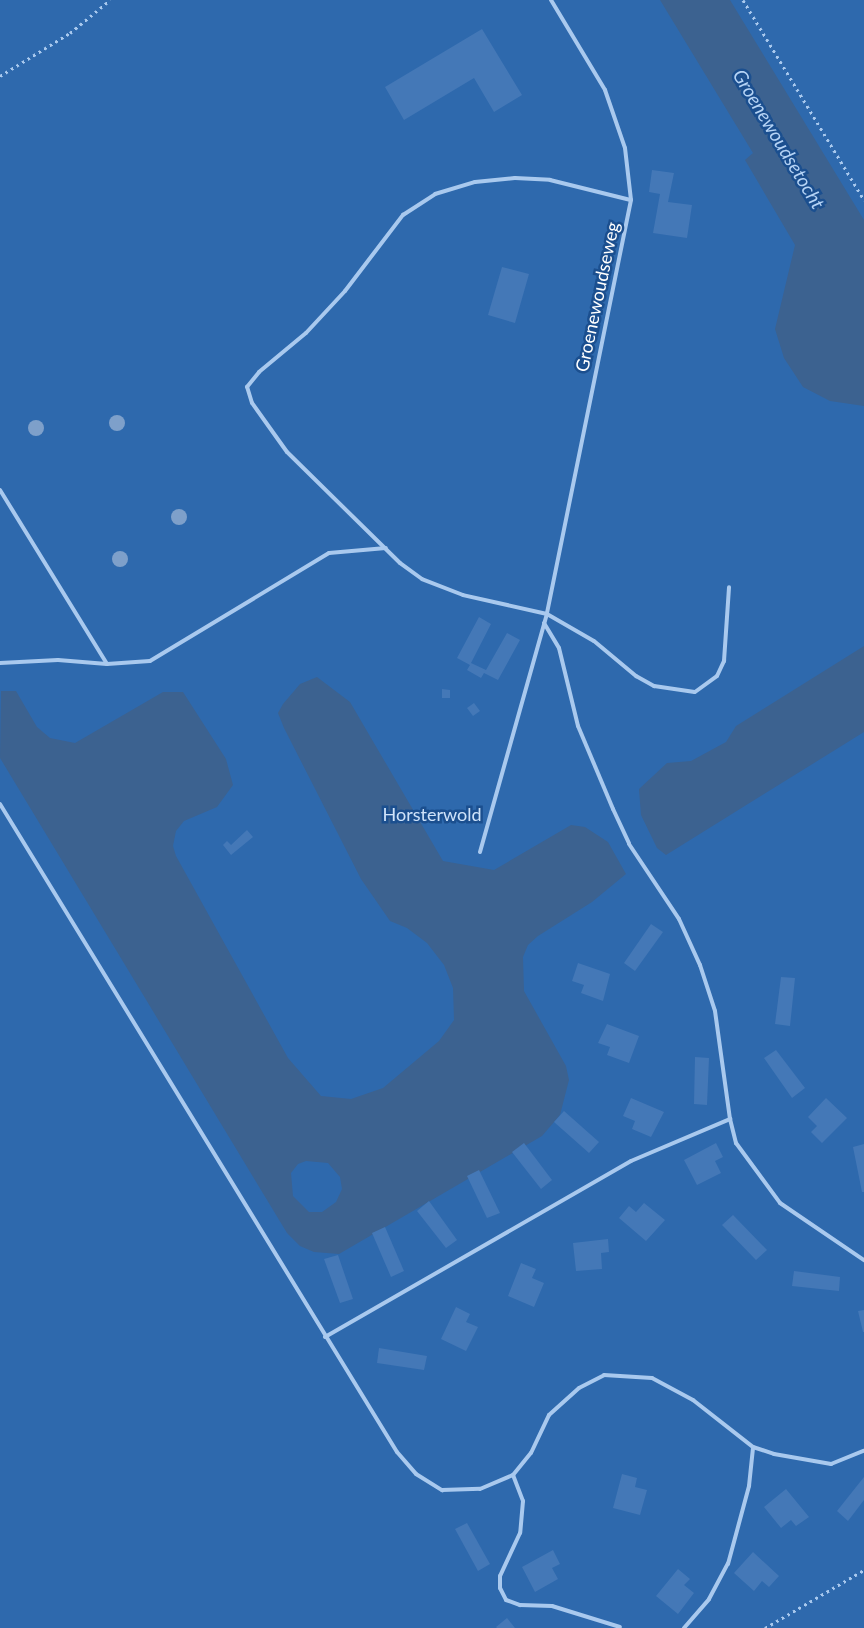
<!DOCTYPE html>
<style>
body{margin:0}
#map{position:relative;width:864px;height:1628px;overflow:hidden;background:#1b4f8f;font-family:Lato,sans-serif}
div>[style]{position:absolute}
.green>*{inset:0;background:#2e69ad}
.water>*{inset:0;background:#3c6290}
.building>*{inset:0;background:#4478b7}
.path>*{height:3px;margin-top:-1.5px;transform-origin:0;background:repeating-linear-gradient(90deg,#a9c9ee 0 2.5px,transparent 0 6.5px)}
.service>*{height:4px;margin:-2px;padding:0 2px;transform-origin:2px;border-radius:2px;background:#a9c9ee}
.trees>*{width:16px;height:16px;margin:-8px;border-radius:50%;background:#7ea0ca}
span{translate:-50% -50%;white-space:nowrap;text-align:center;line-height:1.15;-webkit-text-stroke:5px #1b4f8f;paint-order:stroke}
.street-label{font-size:18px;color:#fff}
.park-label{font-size:18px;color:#cfe3fa}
.water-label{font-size:19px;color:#b5d3f5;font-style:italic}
</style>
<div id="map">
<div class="green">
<div style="clip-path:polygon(0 0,864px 0,864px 1628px,0 1628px)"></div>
</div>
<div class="water">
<div style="clip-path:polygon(660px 0,730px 0,864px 220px,864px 406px,830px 401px,803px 387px,784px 358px,775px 329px,795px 245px,745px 160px,753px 153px)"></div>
<div style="clip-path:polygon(864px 646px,864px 732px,666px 855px,657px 848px,641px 815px,639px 789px,667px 763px,691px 761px,726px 742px,736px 726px)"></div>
<div style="clip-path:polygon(evenodd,317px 677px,350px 702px,443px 861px,494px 870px,571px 825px,585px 827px,608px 842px,626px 874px,592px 902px,538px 936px,528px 945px,523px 957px,524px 991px,566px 1066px,569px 1080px,560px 1115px,542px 1136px,339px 1254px,314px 1252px,300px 1246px,287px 1233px,0 758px,1px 691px,16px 691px,37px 727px,50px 738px,75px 743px,163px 692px,183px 692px,226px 759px,233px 785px,217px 807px,184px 821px,176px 831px,173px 846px,176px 856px,288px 1058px,321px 1096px,351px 1099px,383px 1088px,439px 1041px,454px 1020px,453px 988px,444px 965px,427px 943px,407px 928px,390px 921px,361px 879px,284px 728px,278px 713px,283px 704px,300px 684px,317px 677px,306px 1161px,328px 1163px,340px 1177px,342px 1189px,336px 1202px,322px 1212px,309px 1212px,293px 1196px,291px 1173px,298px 1164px,306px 1161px)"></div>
</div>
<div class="building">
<div style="clip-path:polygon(482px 29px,522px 95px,494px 112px,474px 78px,404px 120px,385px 87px)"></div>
<div style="clip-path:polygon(652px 170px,674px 173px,668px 202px,692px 205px,687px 238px,653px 233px,660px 194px,649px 192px)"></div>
<div style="clip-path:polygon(502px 267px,529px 274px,515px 323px,488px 315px)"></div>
<div style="clip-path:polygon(479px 617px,491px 624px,471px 663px,486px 670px,507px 633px,520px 640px,498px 680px,484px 673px,481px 678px,467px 670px,470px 665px,457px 658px)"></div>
<div style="clip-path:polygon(442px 689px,450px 690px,450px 698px,442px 698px)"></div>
<div style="clip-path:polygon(474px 703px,480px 711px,473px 716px,467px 708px)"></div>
<div style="clip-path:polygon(247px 830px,253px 837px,231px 855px,223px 845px,227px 841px,231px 845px)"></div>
<div style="clip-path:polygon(651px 924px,663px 932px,635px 971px,624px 963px)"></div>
<div style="clip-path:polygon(578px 963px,610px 974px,603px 1001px,581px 993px,584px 985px,572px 981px)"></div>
<div style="clip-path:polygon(781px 977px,795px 978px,790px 1026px,775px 1024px)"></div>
<div style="clip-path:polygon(607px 1024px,639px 1036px,629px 1063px,607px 1055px,610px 1047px,598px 1043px)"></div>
<div style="clip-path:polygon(776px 1050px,805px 1088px,792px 1098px,764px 1058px)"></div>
<div style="clip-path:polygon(695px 1057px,709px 1058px,707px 1105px,694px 1104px)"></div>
<div style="clip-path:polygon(631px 1098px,664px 1112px,651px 1137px,632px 1129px,635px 1121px,623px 1116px)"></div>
<div style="clip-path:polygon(826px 1098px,847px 1118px,822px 1143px,811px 1132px,817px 1126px,808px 1117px)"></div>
<div style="clip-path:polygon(564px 1111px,599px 1142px,589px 1153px,554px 1122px)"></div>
<div style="clip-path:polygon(524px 1143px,552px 1180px,541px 1189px,512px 1152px)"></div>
<div style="clip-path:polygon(716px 1143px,723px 1157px,715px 1161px,721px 1173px,697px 1185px,684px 1160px)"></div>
<div style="clip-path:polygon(864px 1144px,864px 1192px,862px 1192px,853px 1147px)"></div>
<div style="clip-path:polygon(479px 1170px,500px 1213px,487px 1218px,467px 1176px)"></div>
<div style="clip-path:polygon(429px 1201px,457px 1240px,446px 1248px,417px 1211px)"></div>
<div style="clip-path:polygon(644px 1203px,665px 1220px,646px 1241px,619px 1218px,629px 1206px,636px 1212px)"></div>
<div style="clip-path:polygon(733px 1215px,767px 1250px,756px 1260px,722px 1225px)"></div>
<div style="clip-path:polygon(385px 1227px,404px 1271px,391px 1277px,372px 1233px)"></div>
<div style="clip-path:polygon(608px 1239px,609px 1252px,601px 1253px,602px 1269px,576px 1271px,573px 1243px)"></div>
<div style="clip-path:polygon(338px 1255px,353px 1299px,340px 1303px,324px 1259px)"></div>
<div style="clip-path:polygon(521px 1263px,536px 1269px,532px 1278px,544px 1283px,534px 1307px,508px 1296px)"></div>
<div style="clip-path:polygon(794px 1271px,840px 1277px,839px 1291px,792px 1286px)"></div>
<div style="clip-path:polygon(456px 1307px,470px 1314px,466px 1322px,478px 1327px,466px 1351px,441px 1339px)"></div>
<div style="clip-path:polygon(864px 1310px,864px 1332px,863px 1332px,858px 1311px)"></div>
<div style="clip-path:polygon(379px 1348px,427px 1356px,424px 1370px,377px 1363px)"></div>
<div style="clip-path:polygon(622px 1474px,637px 1478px,635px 1487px,647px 1490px,640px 1515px,613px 1508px)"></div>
<div style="clip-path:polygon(864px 1477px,864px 1500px,848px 1521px,837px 1511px)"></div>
<div style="clip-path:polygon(786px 1489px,809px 1517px,796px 1526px,791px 1520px,781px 1528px,764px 1507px)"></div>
<div style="clip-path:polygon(467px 1523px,490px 1564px,478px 1571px,455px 1529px)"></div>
<div style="clip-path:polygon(553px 1550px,560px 1564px,552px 1568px,558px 1579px,535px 1592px,522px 1567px)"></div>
<div style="clip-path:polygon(753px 1552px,779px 1576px,769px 1587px,762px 1581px,754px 1591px,734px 1573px)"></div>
<div style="clip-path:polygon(678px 1569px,690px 1579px,684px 1585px,694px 1593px,678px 1614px,656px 1596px)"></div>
<div style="clip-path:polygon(507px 1618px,515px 1628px,497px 1628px,496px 1627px)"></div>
</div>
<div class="path">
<div style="left:743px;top:0;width:234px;rotate:58.8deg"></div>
<div style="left:0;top:76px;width:82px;rotate:-31.6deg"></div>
<div style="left:70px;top:33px;width:52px;rotate:-39.5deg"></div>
<div style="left:765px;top:1628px;width:115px;rotate:-30.4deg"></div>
</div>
<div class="service">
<div style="left:551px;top:0;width:105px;rotate:59deg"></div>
<div style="left:605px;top:90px;width:61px;rotate:71deg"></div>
<div style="left:625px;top:148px;width:52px;rotate:83.4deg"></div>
<div style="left:631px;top:200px;width:422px;rotate:101.5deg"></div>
<div style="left:547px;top:614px;width:54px;rotate:29.9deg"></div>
<div style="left:594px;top:641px;width:55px;rotate:39.8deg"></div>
<div style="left:636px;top:676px;width:21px;rotate:29deg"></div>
<div style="left:654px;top:686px;width:41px;rotate:8.3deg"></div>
<div style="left:695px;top:692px;width:27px;rotate:-36deg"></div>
<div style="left:717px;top:676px;width:17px;rotate:-65deg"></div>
<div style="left:724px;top:661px;width:74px;rotate:-86.1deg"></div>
<div style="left:0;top:490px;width:204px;rotate:58.4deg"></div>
<div style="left:544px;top:623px;width:29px;rotate:59deg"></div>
<div style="left:559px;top:648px;width:80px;rotate:76.3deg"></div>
<div style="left:578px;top:726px;width:90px;rotate:67.1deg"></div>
<div style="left:613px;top:809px;width:38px;rotate:65deg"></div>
<div style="left:629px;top:844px;width:90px;rotate:56.3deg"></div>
<div style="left:679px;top:919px;width:51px;rotate:65.5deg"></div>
<div style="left:700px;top:965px;width:48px;rotate:71.9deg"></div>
<div style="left:715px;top:1011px;width:109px;rotate:82.1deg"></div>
<div style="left:730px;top:1119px;width:25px;rotate:76deg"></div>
<div style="left:736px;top:1143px;width:74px;rotate:53.7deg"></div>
<div style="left:780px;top:1203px;width:102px;rotate:34.2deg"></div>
<div style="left:0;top:663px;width:58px;rotate:-3deg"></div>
<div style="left:58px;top:660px;width:49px;rotate:4.7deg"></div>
<div style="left:107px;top:664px;width:43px;rotate:-4deg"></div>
<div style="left:150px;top:661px;width:209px;rotate:-31.1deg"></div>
<div style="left:329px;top:553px;width:57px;rotate:-5deg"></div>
<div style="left:0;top:804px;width:760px;rotate:58.51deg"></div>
<div style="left:397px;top:1452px;width:29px;rotate:49deg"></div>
<div style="left:416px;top:1474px;width:31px;rotate:32deg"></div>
<div style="left:442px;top:1490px;width:38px;rotate:-2deg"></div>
<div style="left:480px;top:1489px;width:36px;rotate:-23deg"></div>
<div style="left:513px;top:1475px;width:28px;rotate:-51deg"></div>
<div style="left:531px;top:1453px;width:42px;rotate:-64.7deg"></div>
<div style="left:549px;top:1415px;width:40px;rotate:-42deg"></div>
<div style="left:579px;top:1388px;width:28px;rotate:-27deg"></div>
<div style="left:604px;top:1375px;width:48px;rotate:3.6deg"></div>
<div style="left:652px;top:1378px;width:47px;rotate:28.2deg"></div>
<div style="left:693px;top:1400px;width:76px;rotate:38.1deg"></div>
<div style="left:753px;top:1447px;width:22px;rotate:18deg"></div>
<div style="left:774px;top:1454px;width:58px;rotate:10deg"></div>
<div style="left:831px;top:1464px;width:35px;rotate:-22deg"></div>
<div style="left:480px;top:852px;width:247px;rotate:-74.3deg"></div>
<div style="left:547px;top:614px;width:86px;rotate:-167.3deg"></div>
<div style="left:463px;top:595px;width:44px;rotate:-158.7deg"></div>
<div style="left:422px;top:579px;width:27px;rotate:-144deg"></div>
<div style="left:400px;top:563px;width:158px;rotate:-135.5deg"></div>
<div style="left:287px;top:452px;width:60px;rotate:-125.5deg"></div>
<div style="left:252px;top:403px;width:17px;rotate:-107deg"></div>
<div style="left:247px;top:387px;width:19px;rotate:-51deg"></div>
<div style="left:259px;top:372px;width:61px;rotate:-39.7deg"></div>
<div style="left:306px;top:333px;width:57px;rotate:-47.1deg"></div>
<div style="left:345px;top:291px;width:96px;rotate:-52.7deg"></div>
<div style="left:403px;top:215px;width:38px;rotate:-33deg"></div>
<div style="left:435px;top:194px;width:42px;rotate:-16.7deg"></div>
<div style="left:475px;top:182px;width:40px;rotate:-5.7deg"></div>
<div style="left:515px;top:178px;width:35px;rotate:3deg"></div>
<div style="left:550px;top:180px;width:83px;rotate:13.9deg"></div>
<div style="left:325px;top:1337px;width:353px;rotate:-29.9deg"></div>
<div style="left:631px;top:1161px;width:108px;rotate:-23deg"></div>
<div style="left:513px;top:1475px;width:28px;rotate:69deg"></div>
<div style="left:523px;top:1501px;width:32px;rotate:95deg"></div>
<div style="left:520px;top:1533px;width:47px;rotate:114.9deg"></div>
<div style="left:500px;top:1576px;width:12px;rotate:90deg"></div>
<div style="left:500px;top:1588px;width:13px;rotate:63deg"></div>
<div style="left:506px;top:1600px;width:15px;rotate:20deg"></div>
<div style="left:520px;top:1605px;width:32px;rotate:2deg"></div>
<div style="left:552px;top:1606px;width:71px;rotate:17.2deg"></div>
<div style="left:684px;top:1628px;width:38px;rotate:-49deg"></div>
<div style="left:709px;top:1599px;width:40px;rotate:-62deg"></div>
<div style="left:728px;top:1564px;width:81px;rotate:-74.9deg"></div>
<div style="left:749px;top:1486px;width:39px;rotate:-84deg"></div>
</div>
<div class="trees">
<div style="left:117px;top:423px"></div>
<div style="left:36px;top:428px"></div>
<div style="left:179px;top:517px"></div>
<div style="left:120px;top:559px"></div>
</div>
<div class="street-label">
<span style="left:597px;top:297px;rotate:-78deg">Groenewoudseweg</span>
</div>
<div class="park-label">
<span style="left:432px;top:814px">Horsterwold</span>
</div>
<div class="water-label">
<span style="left:779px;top:139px;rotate:59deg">Groenewoudsetocht</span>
</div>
</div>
